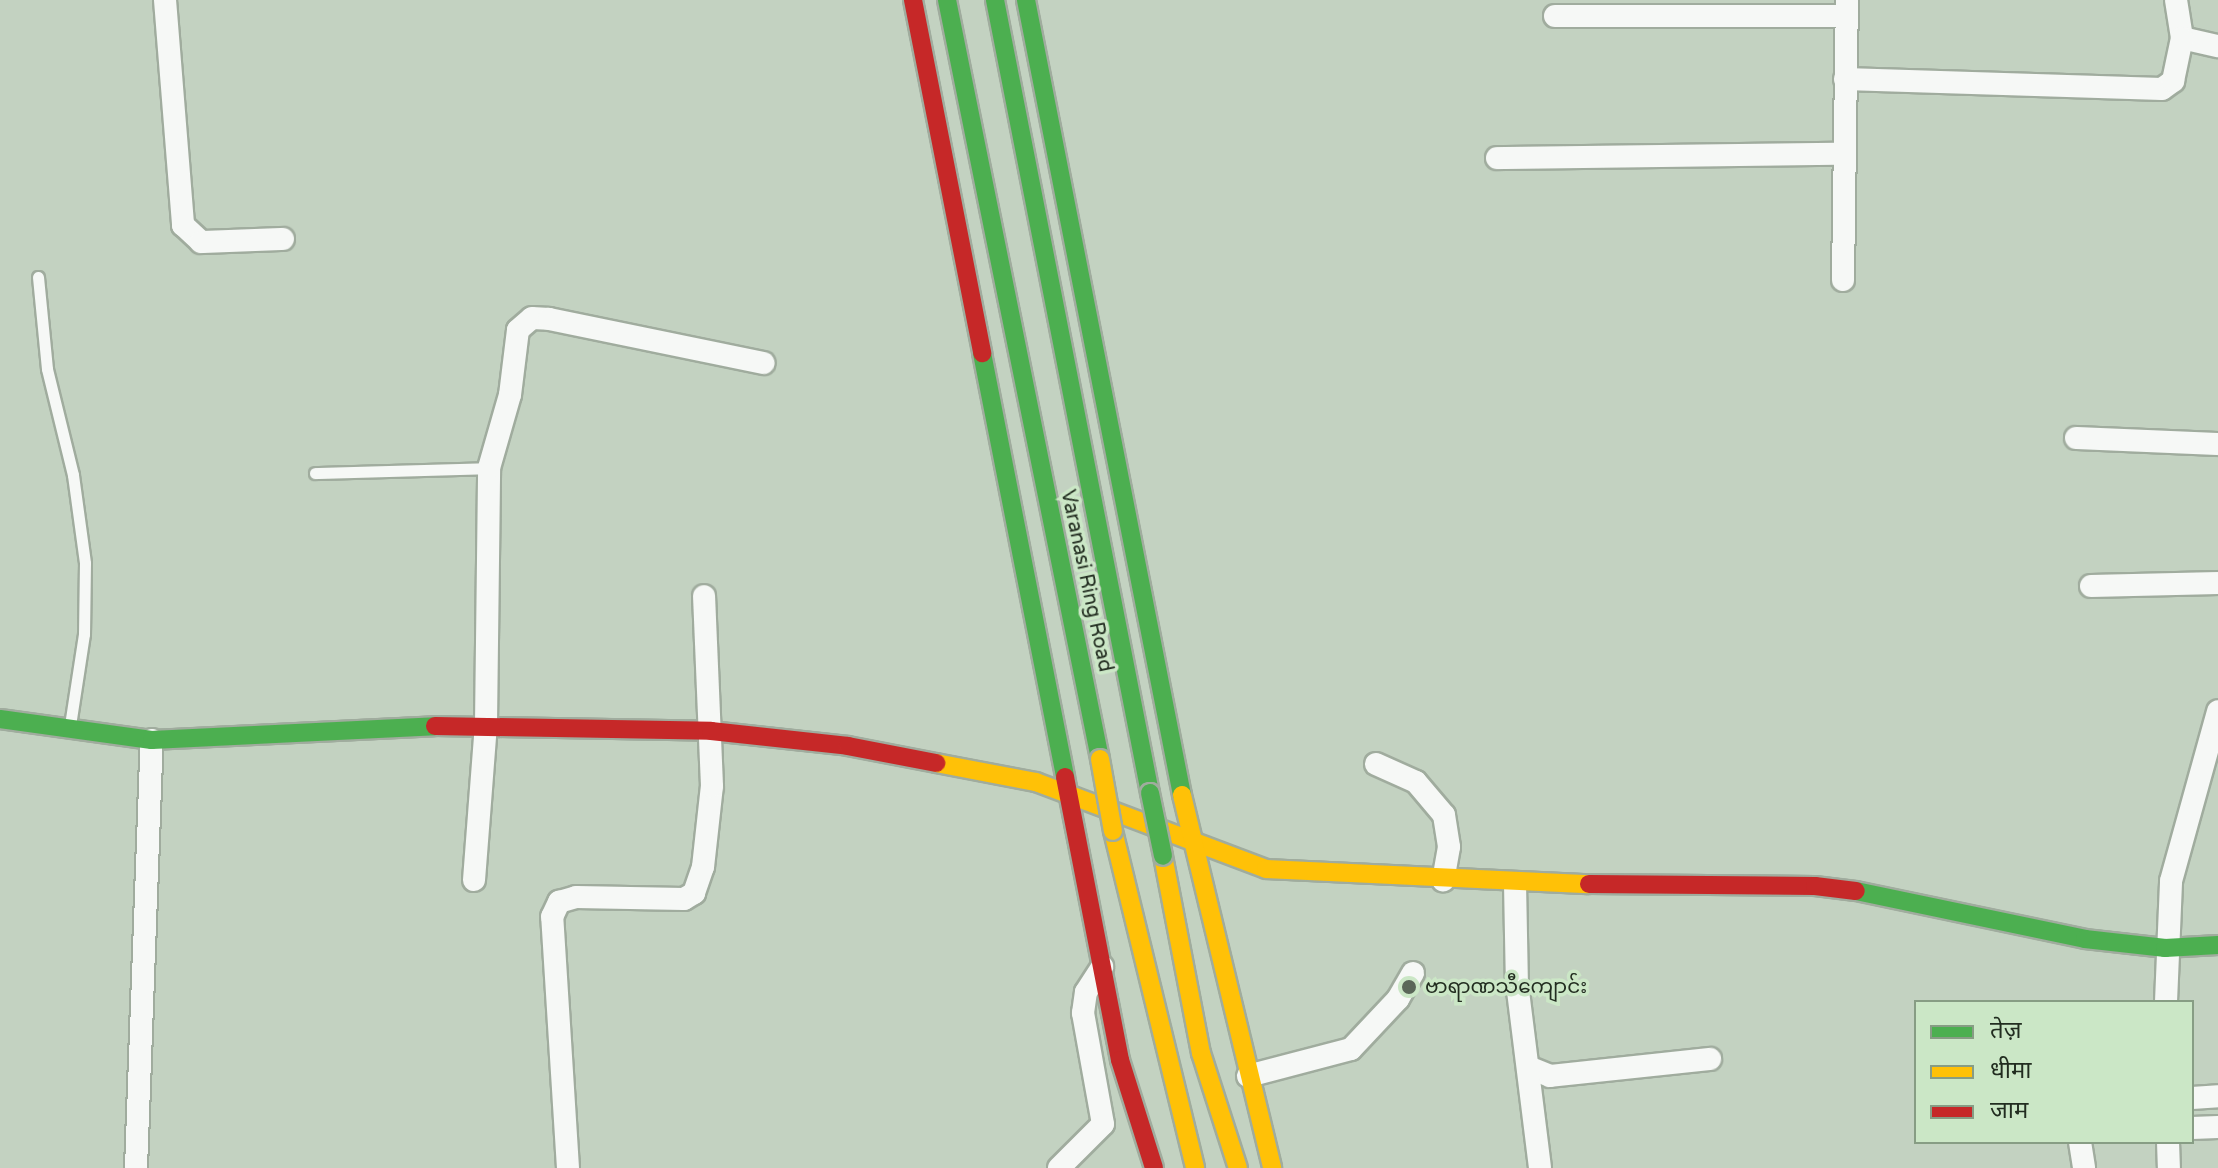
<!DOCTYPE html>
<meta charset="utf-8">
<style>
body{margin:0}
#map{position:relative;width:2218px;height:1168px;overflow:hidden;background:#c3d2c1;font-family:"Varela Round","Noto Sans Devanagari","Noto Sans Myanmar",sans-serif}
div>[style]{position:absolute}
.roads{filter:drop-shadow(2px 0 #a0ac9e) drop-shadow(-2px 0 #a0ac9e) drop-shadow(0 2px #a0ac9e) drop-shadow(0 -2px #a0ac9e)}
.lane>*{height:11px;margin:-5.5px;padding:0 5.5px;transform-origin:5.5px;border-radius:5.5px;background:#f6f8f6}
.street>*{height:22px;margin:-11px;padding:0 11px;transform-origin:11px;border-radius:11px;background:#f6f8f6}
.fast>*{height:18px;margin:-9px;padding:0 9px;transform-origin:9px;border-radius:9px;background:#4caf50}
.slow>*{height:18px;margin:-9px;padding:0 9px;transform-origin:9px;border-radius:9px;background:#ffc107}
.jam>*{height:18px;margin:-9px;padding:0 9px;transform-origin:9px;border-radius:9px;background:#c62828}
.bridges{filter:drop-shadow(2px 0 #a0ac9e) drop-shadow(-2px 0 #a0ac9e) drop-shadow(0 2px #a0ac9e) drop-shadow(0 -2px #a0ac9e)}
.fast-bridge>*{height:18px;margin:-9px;padding:0 9px;transform-origin:9px;border-radius:9px;background:#4caf50}
.slow-bridge>*{height:18px;margin:-9px;padding:0 9px;transform-origin:9px;border-radius:9px;background:#ffc107}
.dots>*{width:22px;height:22px;translate:-50% -50%;box-sizing:border-box;border:4px solid #cbe7c6;border-radius:50%}
span{translate:-50% -50%;white-space:nowrap;text-align:center;line-height:1.15;-webkit-text-stroke:7px #cbe7c6;paint-order:stroke}
.street-label{font-size:20px;color:#222d20}
.poi-label{font-size:20px;color:#222d20}
.left{translate:0 -50%;text-align:left}
.legend{position:absolute;left:1914px;top:1000px;width:280px;height:144px;box-sizing:border-box;background:#cbe7c6;border:2px solid #879d84;margin:0;padding:10px 14px;list-style:none;font-size:24px;color:#222d20}
.legend li{display:flex;align-items:center;gap:16px;height:40px}
.legend b{width:40px;border:2px solid #879d84}
</style>
<div id="map">
<div class="roads">
<div class="lane">
<div style="left:38px;top:277px;width:92px;rotate:84.4deg"></div>
<div style="left:47px;top:369px;width:109px;rotate:76.2deg"></div>
<div style="left:73px;top:475px;width:89px;rotate:82.2deg"></div>
<div style="left:85px;top:563px;width:71px;rotate:90.8deg"></div>
<div style="left:84px;top:634px;width:93px;rotate:98.7deg"></div>
<div style="left:315px;top:473px;width:174px;rotate:-1.6deg"></div>
</div>
<div class="street">
<div style="left:165px;top:0;width:226px;rotate:85.4deg"></div>
<div style="left:183px;top:225px;width:25px;rotate:43deg"></div>
<div style="left:201px;top:242px;width:82px;rotate:-2.1deg"></div>
<div style="left:2176px;top:0;width:38px;rotate:81deg"></div>
<div style="left:2182px;top:38px;width:37px;rotate:13deg"></div>
<div style="left:1555px;top:16px;width:291px"></div>
<div style="left:1845px;top:79px;width:317px;rotate:1.8deg"></div>
<div style="left:2162px;top:89px;width:14px;rotate:-36deg"></div>
<div style="left:2173px;top:81px;width:44px;rotate:-78.2deg"></div>
<div style="left:1497px;top:158px;width:348px;rotate:-0.7deg"></div>
<div style="left:1843px;top:280px;width:280px;rotate:-89.2deg"></div>
<div style="left:2076px;top:438px;width:142px;rotate:2.4deg"></div>
<div style="left:2091px;top:586px;width:127px;rotate:-1.4deg"></div>
<div style="left:1376px;top:764px;width:44px;rotate:24.2deg"></div>
<div style="left:1416px;top:782px;width:43px;rotate:49.7deg"></div>
<div style="left:1444px;top:815px;width:32px;rotate:81deg"></div>
<div style="left:1449px;top:847px;width:34px;rotate:100deg"></div>
<div style="left:474px;top:880px;width:156px;rotate:-85.6deg"></div>
<div style="left:486px;top:724px;width:256px;rotate:-89.3deg"></div>
<div style="left:489px;top:468px;width:76px;rotate:-74deg"></div>
<div style="left:510px;top:395px;width:65px;rotate:-83deg"></div>
<div style="left:518px;top:330px;width:18px;rotate:-41deg"></div>
<div style="left:532px;top:318px;width:17px;rotate:3deg"></div>
<div style="left:549px;top:319px;width:219px;rotate:11.6deg"></div>
<div style="left:1515px;top:883px;width:100px;rotate:88.9deg"></div>
<div style="left:1517px;top:983px;width:186px;rotate:82.9deg"></div>
<div style="left:2166px;top:1002px;width:121px;rotate:-87.6deg"></div>
<div style="left:2171px;top:881px;width:176px;rotate:-74.5deg"></div>
<div style="left:1528px;top:1067px;width:24px;rotate:22deg"></div>
<div style="left:1550px;top:1076px;width:161px;rotate:-6.1deg"></div>
<div style="left:1248px;top:1076px;width:106px;rotate:-14.7deg"></div>
<div style="left:1351px;top:1049px;width:69px;rotate:-46.8deg"></div>
<div style="left:1398px;top:999px;width:30px;rotate:-60deg"></div>
<div style="left:2192px;top:1098px;width:26px;rotate:-4deg"></div>
<div style="left:2192px;top:1128px;width:26px;rotate:-2deg"></div>
<div style="left:2080px;top:1142px;width:26px;rotate:81deg"></div>
<div style="left:2168px;top:1142px;width:26px;rotate:88deg"></div>
<div style="left:136px;top:1168px;width:428px;rotate:-87.9deg"></div>
<div style="left:568px;top:1168px;width:252px;rotate:-93.6deg"></div>
<div style="left:552px;top:917px;width:17px;rotate:-65deg"></div>
<div style="left:559px;top:902px;width:18px;rotate:-16deg"></div>
<div style="left:576px;top:897px;width:108px;rotate:1.1deg"></div>
<div style="left:684px;top:899px;width:12px;rotate:-31deg"></div>
<div style="left:694px;top:893px;width:28px;rotate:-71deg"></div>
<div style="left:703px;top:867px;width:81px;rotate:-83.7deg"></div>
<div style="left:712px;top:786px;width:190px;rotate:-92.4deg"></div>
<div style="left:1059px;top:1168px;width:62px;rotate:-45deg"></div>
<div style="left:1103px;top:1124px;width:113px;rotate:-100.2deg"></div>
<div style="left:1083px;top:1013px;width:21px;rotate:-82deg"></div>
<div style="left:1086px;top:992px;width:30px;rotate:-57deg"></div>
</div>
<div class="fast">
<div style="left:947px;top:0;width:774px;rotate:78.6deg"></div>
<div style="left:995px;top:0;width:808px;rotate:78.94deg"></div>
<div style="left:1026px;top:0;width:810px;rotate:78.9deg"></div>
<div style="left:982px;top:353px;width:432px;rotate:78.9deg"></div>
<div style="left:0;top:719px;width:153px;rotate:7.9deg"></div>
<div style="left:152px;top:740px;width:283px;rotate:-2.8deg"></div>
<div style="left:1856px;top:891px;width:234px;rotate:11.8deg"></div>
<div style="left:2085px;top:939px;width:81px;rotate:6.4deg"></div>
<div style="left:2165px;top:948px;width:53px;rotate:-3.2deg"></div>
</div>
<div class="slow">
<div style="left:936px;top:763px;width:102px;rotate:10.8deg"></div>
<div style="left:1036px;top:782px;width:246px;rotate:20.7deg"></div>
<div style="left:1266px;top:869px;width:323px;rotate:2.7deg"></div>
<div style="left:1182px;top:795px;width:384px;rotate:76.4deg"></div>
<div style="left:1113px;top:831px;width:347px;rotate:76.3deg"></div>
<div style="left:1163px;top:856px;width:201px;rotate:79.1deg"></div>
<div style="left:1201px;top:1053px;width:121px;rotate:72.2deg"></div>
</div>
<div class="jam">
<div style="left:913px;top:0;width:360px;rotate:78.9deg"></div>
<div style="left:435px;top:726px;width:276px;rotate:1deg"></div>
<div style="left:711px;top:731px;width:138px;rotate:6.2deg"></div>
<div style="left:848px;top:746px;width:90px;rotate:10.9deg"></div>
<div style="left:1065px;top:777px;width:288px;rotate:79deg"></div>
<div style="left:1120px;top:1060px;width:113px;rotate:72.5deg"></div>
<div style="left:1589px;top:884px;width:226px;rotate:0.5deg"></div>
<div style="left:1815px;top:886px;width:41px;rotate:7deg"></div>
</div>
</div>
<div class="bridges">
<div class="fast-bridge">
<div style="left:1150px;top:793px;width:64px;rotate:78.3deg"></div>
</div>
<div class="slow-bridge">
<div style="left:1100px;top:759px;width:73px;rotate:79.8deg"></div>
</div>
</div>
<div class="dots">
<div style="left:1409px;top:987px;background:#5a6758"></div>
</div>
<div class="street-label">
<span style="left:1086px;top:581px;rotate:78deg">Varanasi Ring Road</span>
</div>
<div class="poi-label">
<span class="left" style="left:1425px;top:987px">ဗာရာဏသီကျောင်း</span>
</div>
<ul class="legend">
<li><b style="height:10px;background:#4caf50"></b>तेज़</li>
<li><b style="height:10px;background:#ffc107"></b>धीमा</li>
<li><b style="height:10px;background:#c62828"></b>जाम</li>
</ul>
</div>
